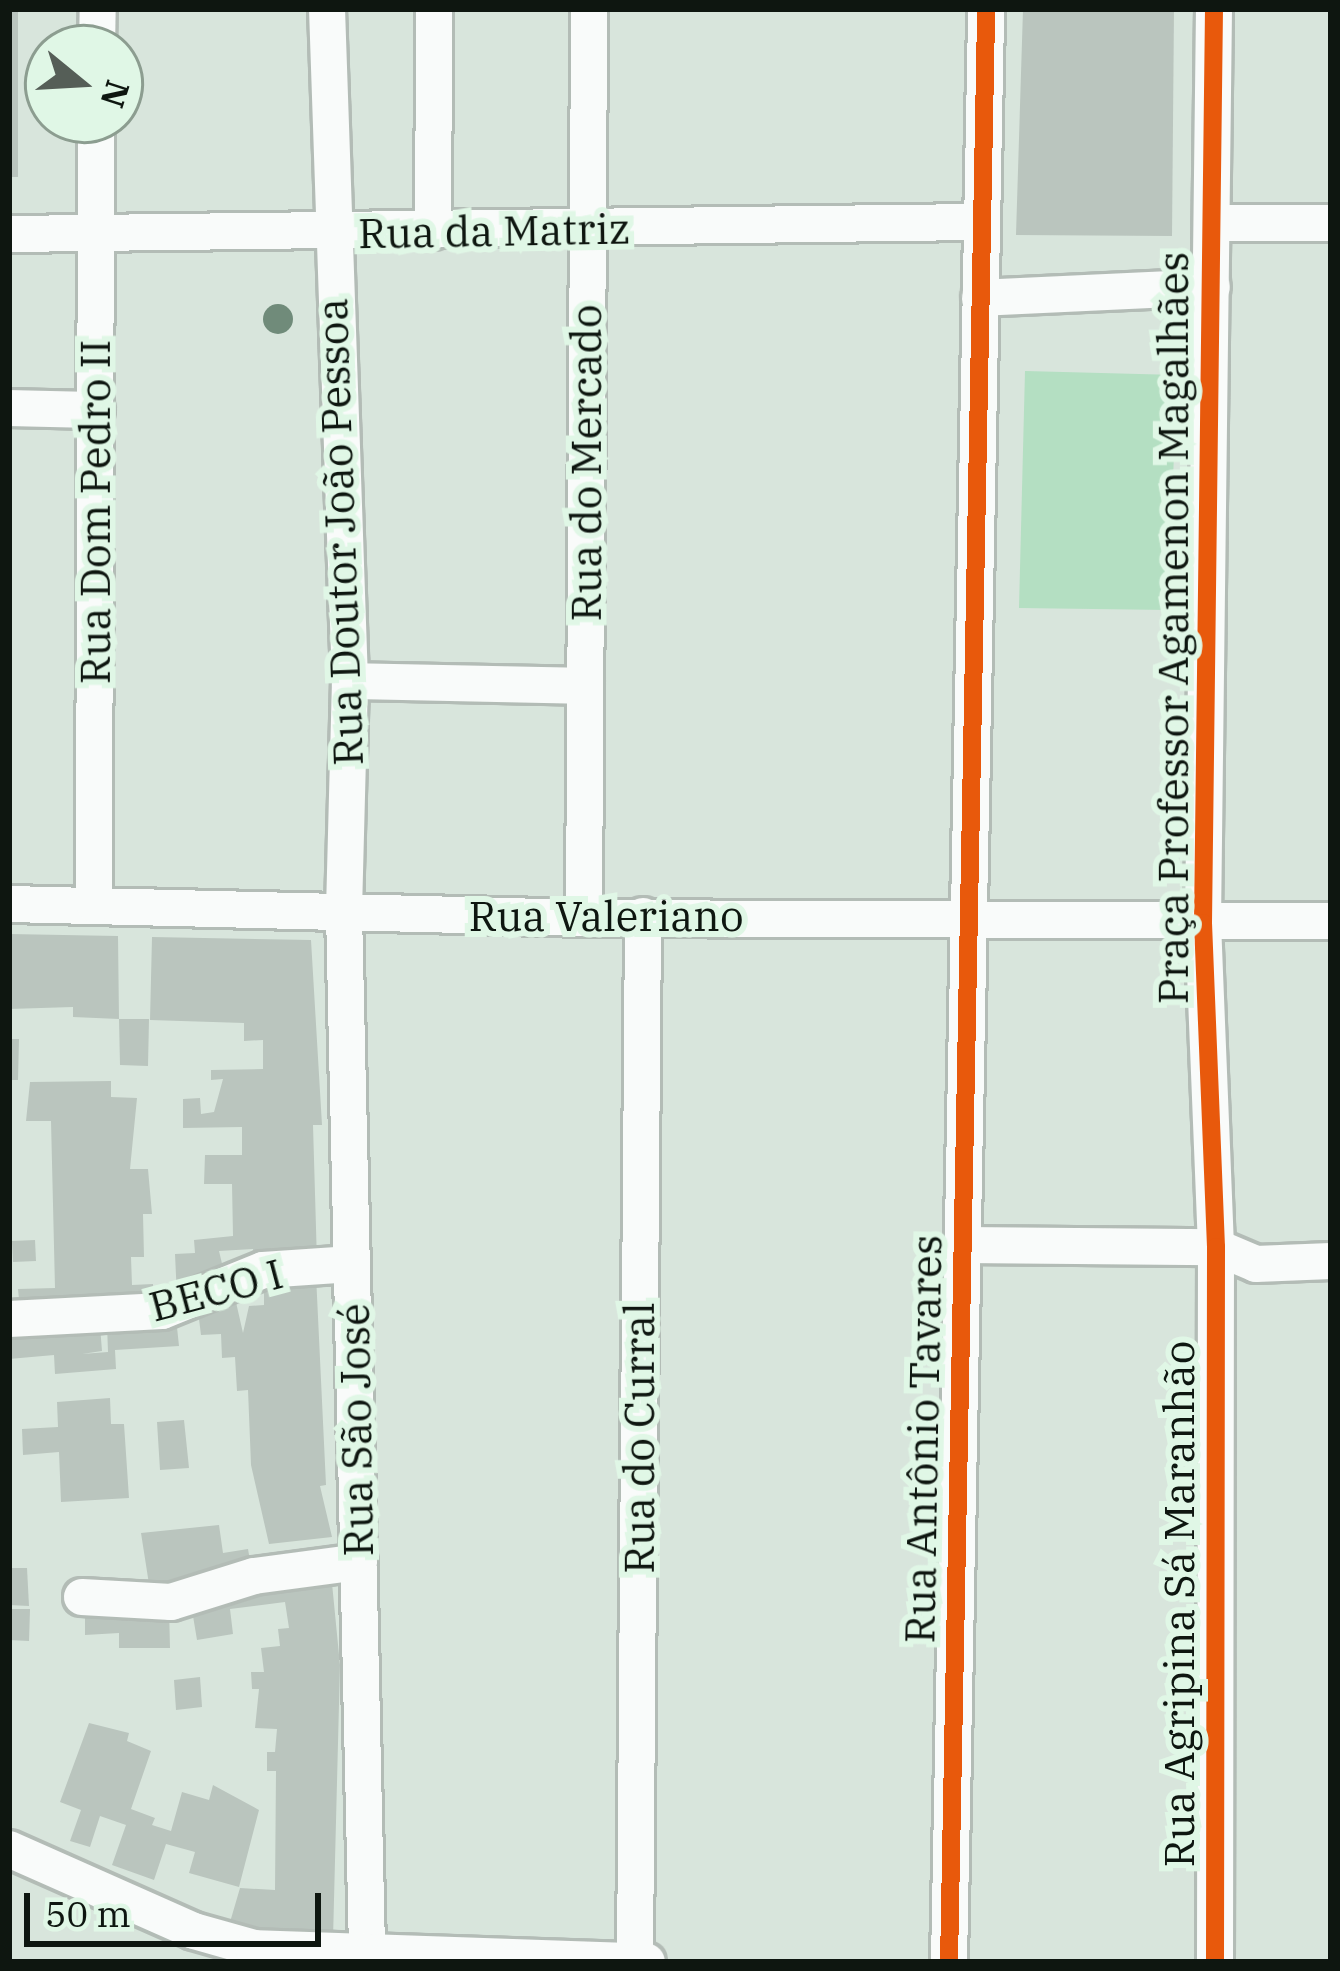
<!DOCTYPE html>
<meta charset="utf-8">
<style>
body{margin:0}
#map{position:relative;width:1340px;height:1971px;overflow:hidden;background:#d8e5dc;font-family:"IBM Plex Serif",serif}
div>[style]{position:absolute}
.green>*{inset:0;background:#b4dfc2}
.building>*{inset:0;background:#bac5be}
.roads{filter:drop-shadow(3px 0 #b3bcb6) drop-shadow(-3px 0 #b3bcb6) drop-shadow(0 3px #b3bcb6) drop-shadow(0 -3px #b3bcb6)}
.minor>*{height:36px;margin:-18px;padding:0 18px;transform-origin:18px;border-radius:18px;background:#f9fbfa}
.cycleway>*{height:18px;margin:-9px;padding:0 9px;transform-origin:9px;border-radius:9px;background:#e8590c}
.trees>*{width:30px;height:30px;margin:-15px;border-radius:50%;background:#708b7a}
span{translate:-50% -50%;white-space:nowrap;text-align:center;line-height:1.15;-webkit-text-stroke:12px #e0f7e6;paint-order:stroke}
.street-label{font-size:42px;color:#0e1610}
.frame{position:absolute;inset:0;border:12px solid #0e1610;pointer-events:none}
.north{position:absolute;left:24px;top:24px;width:120px;height:120px;box-sizing:border-box;background:#e0f7e6;border:3px solid #8c9d90;border-radius:50%;rotate:108deg;font-size:33px;font-weight:700;line-height:48px;text-align:center;color:#0e1610}
.north::after{content:'';display:block;margin:auto;width:42px;height:54px;background:#555e57;clip-path:polygon(50% 0,100% 100%,50% 72%,0 100%)}
.scale{position:absolute;left:24px;top:1893px;width:297px;height:54px;box-sizing:border-box;border:6px solid #0e1610;border-top:0;padding-left:15px;font-size:36px;line-height:42px;white-space:nowrap;color:#0e1610;-webkit-text-stroke:9px #e0f7e6;paint-order:stroke}
</style>
<div id="map">
<div class="green">
<div style="clip-path:polygon(1025px 371px,1177px 375px,1168px 610px,1019px 608px)"></div>
</div>
<div class="building">
<div style="clip-path:polygon(9px 9px,18px 9px,18px 177px,9px 177px)"></div>
<div style="clip-path:polygon(1023px 9px,1174px 9px,1172px 236px,1016px 235px)"></div>
<div style="clip-path:polygon(9px 934px,118px 936px,119px 1019px,73px 1017px,73px 1007px,9px 1009px)"></div>
<div style="clip-path:polygon(152px 937px,311px 940px,322px 1125px,313px 1125px,317px 1262px,254px 1265px,253px 1249px,219px 1251px,225px 1276px,177px 1297px,175px 1254px,195px 1253px,194px 1240px,233px 1236px,232px 1184px,204px 1184px,205px 1155px,242px 1155px,242px 1127px,183px 1128px,183px 1099px,200px 1098px,201px 1114px,214px 1112px,223px 1079px,211px 1080px,211px 1070px,263px 1069px,263px 1040px,244px 1041px,244px 1023px,150px 1020px)"></div>
<div style="clip-path:polygon(119px 1019px,149px 1019px,148px 1066px,120px 1065px)"></div>
<div style="clip-path:polygon(9px 1039px,19px 1039px,18px 1080px,9px 1080px)"></div>
<div style="clip-path:polygon(111px 1081px,111px 1097px,137px 1098px,130px 1169px,148px 1169px,152px 1214px,143px 1214px,144px 1257px,131px 1257px,132px 1285px,153px 1284px,154px 1305px,20px 1310px,18px 1289px,55px 1288px,51px 1121px,26px 1121px,30px 1082px)"></div>
<div style="clip-path:polygon(35px 1240px,36px 1261px,13px 1262px,12px 1241px)"></div>
<div style="clip-path:polygon(316px 1275px,326px 1485px,320px 1486px,332px 1537px,269px 1544px,251px 1465px,248px 1390px,237px 1391px,235px 1357px,222px 1358px,221px 1334px,201px 1335px,197px 1303px,233px 1289px,243px 1333px,249px 1306px,264px 1305px,264px 1278px)"></div>
<div style="clip-path:polygon(176px 1318px,179px 1346px,115px 1350px,116px 1369px,55px 1374px,54px 1355px,9px 1359px,9px 1331px,100px 1326px,102px 1351px,82px 1354px,108px 1352px,107px 1325px)"></div>
<div style="clip-path:polygon(110px 1398px,111px 1424px,124px 1424px,129px 1498px,61px 1502px,59px 1452px,23px 1455px,22px 1429px,58px 1427px,57px 1402px)"></div>
<div style="clip-path:polygon(184px 1420px,189px 1468px,160px 1470px,157px 1422px)"></div>
<div style="clip-path:polygon(219px 1525px,223px 1553px,248px 1549px,252px 1572px,151px 1597px,141px 1533px)"></div>
<div style="clip-path:polygon(9px 1568px,27px 1568px,29px 1606px,9px 1605px)"></div>
<div style="clip-path:polygon(331px 1573px,340px 1665px,333px 1939px,228px 1929px,240px 1888px,275px 1890px,276px 1771px,267px 1771px,267px 1752px,275px 1752px,277px 1729px,255px 1728px,259px 1689px,252px 1689px,251px 1672px,264px 1672px,261px 1648px,280px 1646px,278px 1629px,289px 1628px,285px 1602px,230px 1609px,233px 1634px,197px 1640px,191px 1604px)"></div>
<div style="clip-path:polygon(85px 1607px,169px 1607px,170px 1648px,119px 1648px,119px 1633px,85px 1635px)"></div>
<div style="clip-path:polygon(9px 1609px,30px 1609px,29px 1641px,9px 1640px)"></div>
<div style="clip-path:polygon(200px 1677px,202px 1707px,176px 1710px,174px 1680px)"></div>
<div style="clip-path:polygon(89px 1723px,129px 1733px,127px 1741px,151px 1751px,131px 1809px,155px 1818px,152px 1825px,171px 1831px,182px 1792px,209px 1800px,213px 1785px,259px 1810px,239px 1887px,189px 1873px,195px 1852px,166px 1844px,154px 1880px,112px 1865px,126px 1825px,100px 1816px,90px 1847px,70px 1841px,81px 1810px,60px 1802px)"></div>
</div>
<div class="roads">
<div class="minor">
<div style="left:327px;top:9px;width:672px;rotate:88.04deg"></div>
<div style="left:350px;top:681px;width:231px;rotate:91.5deg"></div>
<div style="left:344px;top:912px;width:1037px;rotate:88.73deg"></div>
<div style="left:1214px;top:9px;width:914px;rotate:90.69deg"></div>
<div style="left:1203px;top:923px;width:324px;rotate:87.7deg"></div>
<div style="left:1216px;top:1247px;width:715px;rotate:90.08deg"></div>
<div style="left:97px;top:48px;width:39px;rotate:-89deg"></div>
<div style="left:1212px;top:223px;width:119px"></div>
<div style="left:433px;top:231px;width:222px;rotate:-89.7deg"></div>
<div style="left:9px;top:234px;width:971px;rotate:-0.71deg"></div>
<div style="left:980px;top:298px;width:232px;rotate:-2.7deg"></div>
<div style="left:9px;top:408px;width:87px;rotate:1.3deg"></div>
<div style="left:350px;top:681px;width:235px;rotate:1.2deg"></div>
<div style="left:9px;top:904px;width:575px;rotate:1.39deg"></div>
<div style="left:584px;top:918px;width:747px;rotate:0.23deg"></div>
<div style="left:94px;top:904px;width:784px;rotate:-89.85deg"></div>
<div style="left:584px;top:918px;width:909px;rotate:-89.68deg"></div>
<div style="left:963px;top:1245px;width:253px;rotate:0.5deg"></div>
<div style="left:1216px;top:1247px;width:43px;rotate:23deg"></div>
<div style="left:1256px;top:1264px;width:75px;rotate:-2.3deg"></div>
<div style="left:9px;top:1319px;width:153px;rotate:-3deg"></div>
<div style="left:162px;top:1311px;width:109px;rotate:-22.1deg"></div>
<div style="left:263px;top:1270px;width:89px;rotate:-3.9deg"></div>
<div style="left:82px;top:1597px;width:89px;rotate:3.2deg"></div>
<div style="left:171px;top:1602px;width:87px;rotate:-17.4deg"></div>
<div style="left:254px;top:1576px;width:106px;rotate:-7.6deg"></div>
<div style="left:9px;top:1849px;width:202px;rotate:23.9deg"></div>
<div style="left:194px;top:1931px;width:62px;rotate:15.8deg"></div>
<div style="left:254px;top:1948px;width:393px;rotate:2deg"></div>
<div style="left:635px;top:1960px;width:1044px;rotate:-89.56deg"></div>
<div style="left:949px;top:1962px;width:1953px;rotate:-88.91deg"></div>
</div>
</div>
<div class="cycleway">
<div style="left:1214px;top:9px;width:914px;rotate:90.69deg"></div>
<div style="left:1203px;top:923px;width:324px;rotate:87.7deg"></div>
<div style="left:1216px;top:1247px;width:715px;rotate:90.08deg"></div>
<div style="left:949px;top:1962px;width:1953px;rotate:-88.91deg"></div>
</div>
<div class="trees">
<div style="left:278px;top:319px"></div>
</div>
<div class="street-label">
<span style="left:494px;top:231px;rotate:-1deg">Rua da Matriz</span>
<span style="left:586px;top:463px;rotate:-90deg">Rua do Mercado</span>
<span style="left:95px;top:512px;rotate:-90deg">Rua Dom Pedro II</span>
<span style="left:340px;top:532px;rotate:-92deg">Rua Doutor João Pessoa</span>
<span style="left:1173px;top:628px;rotate:-90deg">Praça Professor Agamenon Magalhães</span>
<span style="left:606px;top:916px">Rua Valeriano</span>
<span style="left:216px;top:1290px;rotate:-15deg">BECO I</span>
<span style="left:356px;top:1430px;rotate:-91deg">Rua São José</span>
<span style="left:639px;top:1438px;rotate:-90deg">Rua do Curral</span>
<span style="left:923px;top:1439px;rotate:-89deg">Rua Antônio Tavares</span>
<span style="left:1179px;top:1604px;rotate:-90deg">Rua Agripina Sá Maranhão</span>
</div>
<div class="frame"></div>
<div class="north">N</div>
<div class="scale">50 m</div>
</div>
